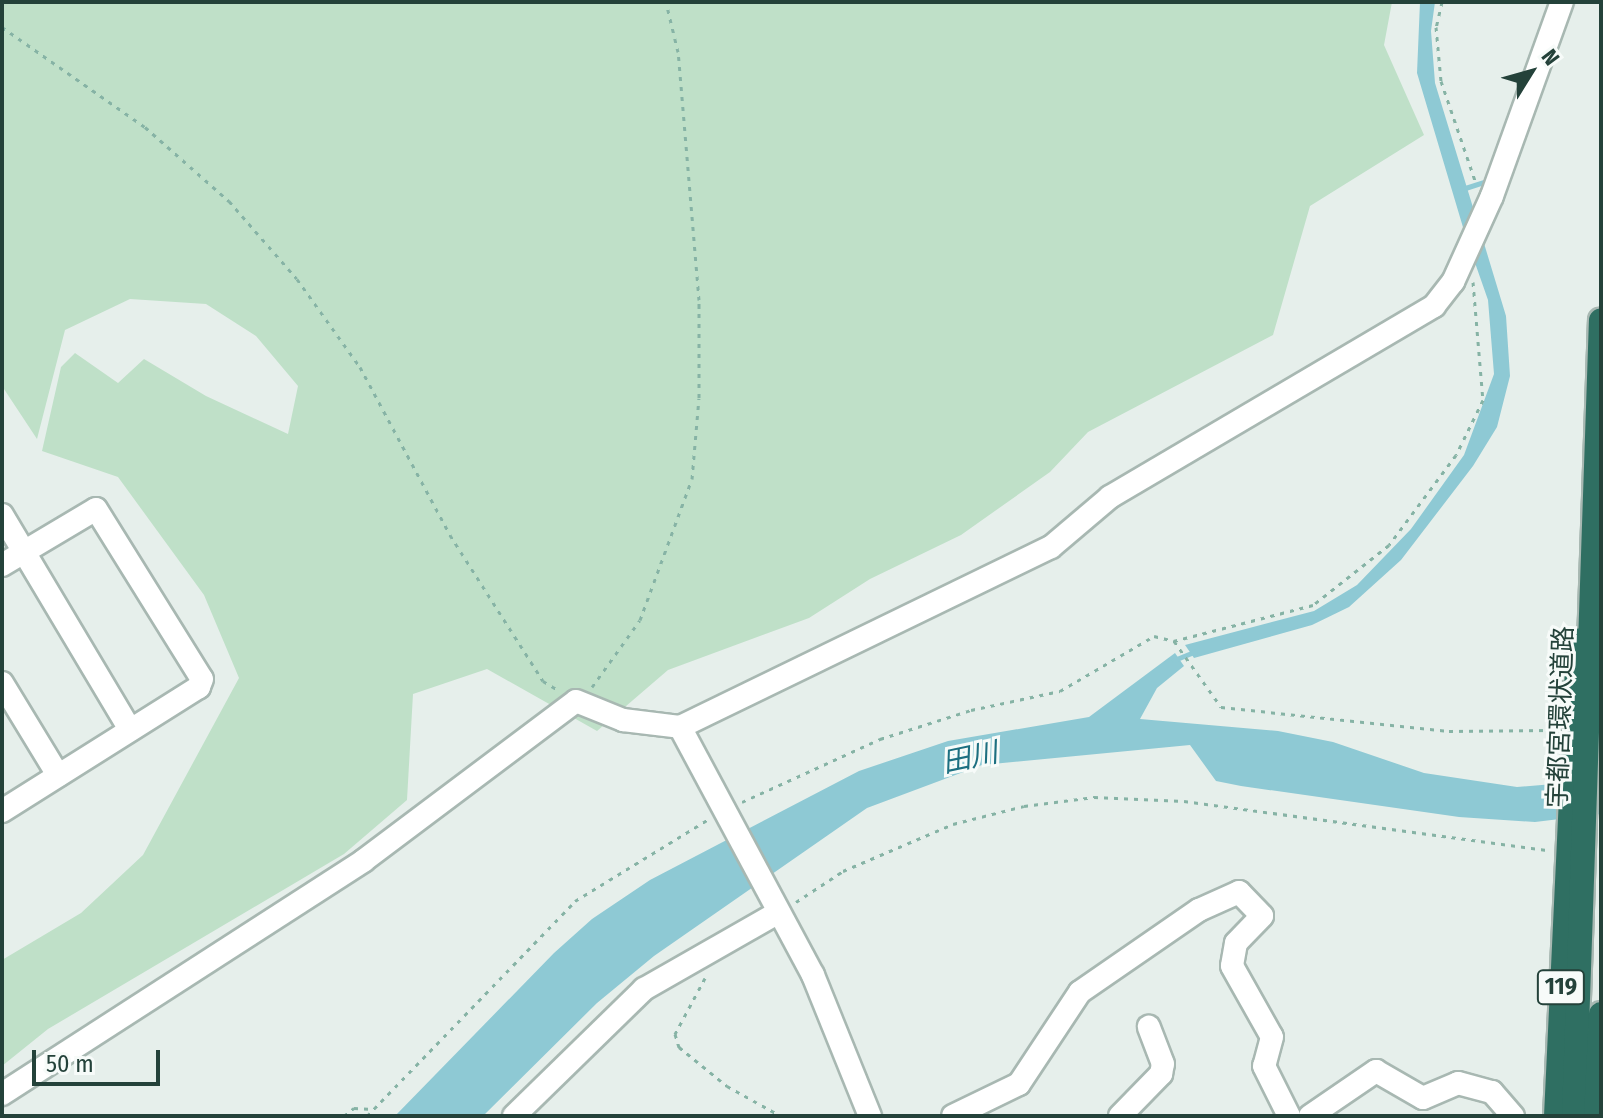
<!DOCTYPE html>
<meta charset="utf-8">
<style>
body{margin:0}
#map{position:relative;width:1603px;height:1118px;overflow:hidden;background:#e6efeb;font-family:"Fira Sans Condensed","Noto Sans JP",sans-serif}
div>[style]{position:absolute}
.green>*{inset:0;background:#bfe0c8}
.water>*{inset:0;background:#8ec9d4}
.stream>*{height:5px;margin:-2.5px;padding:0 2.5px;transform-origin:2.5px;border-radius:2.5px;background:#8ec9d4}
.path>*{height:3px;margin-top:-1.5px;transform-origin:0;background:repeating-linear-gradient(90deg,#86b3a5 0 4px,transparent 0 10px)}
.roads{filter:drop-shadow(2px 0 #a8b8b2) drop-shadow(-2px 0 #a8b8b2) drop-shadow(0 2px #a8b8b2) drop-shadow(0 -2px #a8b8b2)}
.minor>*{height:22px;margin:-11px;padding:0 11px;transform-origin:11px;border-radius:11px;background:#fff}
.highway>*{height:24px;margin:-12px;padding:0 12px;transform-origin:12px;border-radius:12px;background:#2f6f62}
span{translate:-50% -50%;white-space:nowrap;text-align:center;line-height:1.15;-webkit-text-stroke:6px #f7fbf9;paint-order:stroke}
.shield-label span{padding:2px 6px;background:#f7fbf9;border:2px solid;border-radius:6px;-webkit-text-stroke-width:0}
.shield-label{font-size:24px;color:#24423a;font-weight:700}
.street-label{font-size:26px;color:#24423a}
.water-label{font-size:28px;color:#1c6f80;font-style:italic}
.frame{position:absolute;inset:0;border:4px solid #24423a;pointer-events:none}
.north{position:absolute;left:1491px;top:32px;width:80px;height:80px;-webkit-text-stroke:6px #f7fbf9;paint-order:stroke;rotate:53deg;font-size:22px;font-weight:700;line-height:32px;text-align:center;color:#24423a}
.north::after{content:'';display:block;margin:auto;width:28px;height:36px;background:#24423a;clip-path:polygon(50% 0,100% 100%,50% 72%,0 100%)}
.scale{position:absolute;left:32px;top:1050px;width:128px;height:36px;box-sizing:border-box;border:4px solid #24423a;border-top:0;padding-left:10px;font-size:24px;line-height:28px;white-space:nowrap;color:#24423a;-webkit-text-stroke:6px #f7fbf9;paint-order:stroke}
</style>
<div id="map">
<div class="green">
<div style="clip-path:polygon(2px 2px,1392px 2px,1384px 45px,1424px 135px,1310px 206px,1273px 335px,1088px 432px,1050px 472px,961px 535px,870px 579px,809px 618px,668px 670px,597px 731px,487px 669px,413px 694px,407px 800px,344px 854px,48px 1029px,2px 1066px,2px 960px,81px 913px,143px 855px,239px 678px,204px 595px,118px 477px,42px 451px,61px 367px,75px 353px,118px 383px,144px 359px,206px 396px,288px 434px,298px 386px,256px 336px,206px 304px,130px 299px,65px 330px,37px 439px,2px 386px)"></div>
</div>
<div class="water">
<div style="clip-path:polygon(1420px 2px,1435px 2px,1431px 31px,1435px 83px,1475px 214px,1465px 234px,1417px 73px)"></div>
<div style="clip-path:polygon(1483px 240px,1506px 316px,1510px 376px,1497px 427px,1473px 466px,1401px 560px,1349px 607px,1312px 625px,1194px 658px,1185px 645px,1314px 611px,1357px 585px,1411px 529px,1464px 455px,1494px 374px,1488px 300px,1474px 260px)"></div>
<div style="clip-path:polygon(1175px 653px,1184px 666px,1157px 688px,1140px 719px,1278px 731px,1333px 742px,1424px 773px,1517px 787px,1601px 780px,1601px 814px,1535px 822px,1459px 817px,1241px 786px,1216px 781px,1190px 745px,982px 765px,867px 808px,654px 956px,597px 1003px,483px 1116px,395px 1116px,554px 953px,592px 919px,650px 880px,859px 771px,948px 741px,1089px 717px)"></div>
</div>
<div class="stream">
<div style="left:1462px;top:189px;width:29px;rotate:-18deg"></div>
<div style="left:1174px;top:660px;width:22px;rotate:-22deg"></div>
</div>
<div class="path">
<div style="left:1442px;top:2px;width:26px;rotate:103deg"></div>
<div style="left:1436px;top:27px;width:54px;rotate:84.7deg"></div>
<div style="left:1441px;top:81px;width:108px;rotate:71.1deg"></div>
<div style="left:2px;top:27px;width:174px;rotate:35deg"></div>
<div style="left:145px;top:127px;width:112px;rotate:41.4deg"></div>
<div style="left:229px;top:201px;width:103px;rotate:48.9deg"></div>
<div style="left:297px;top:279px;width:108px;rotate:54.4deg"></div>
<div style="left:360px;top:367px;width:191px;rotate:61.8deg"></div>
<div style="left:450px;top:535px;width:173px;rotate:57.5deg"></div>
<div style="left:543px;top:681px;width:17px;rotate:31deg"></div>
<div style="left:1473px;top:282px;width:118px;rotate:85.2deg"></div>
<div style="left:1483px;top:400px;width:61px;rotate:116.1deg"></div>
<div style="left:1456px;top:455px;width:112px;rotate:126.7deg"></div>
<div style="left:1389px;top:545px;width:97px;rotate:141.7deg"></div>
<div style="left:1313px;top:605px;width:144px;rotate:165.5deg"></div>
<div style="left:1174px;top:641px;width:81px;rotate:54.5deg"></div>
<div style="left:1221px;top:707px;width:229px;rotate:6deg"></div>
<div style="left:1449px;top:731px;width:105px;rotate:-0.5deg"></div>
<div style="left:592px;top:687px;width:82px;rotate:-54.4deg"></div>
<div style="left:640px;top:620px;width:150px;rotate:-69.8deg"></div>
<div style="left:692px;top:479px;width:81px;rotate:-85.1deg"></div>
<div style="left:699px;top:398px;width:98px;rotate:-90deg"></div>
<div style="left:699px;top:300px;width:249px;rotate:-94.8deg"></div>
<div style="left:678px;top:52px;width:51px;rotate:-103.5deg"></div>
<div style="left:742px;top:802px;width:152px;rotate:-24.5deg"></div>
<div style="left:880px;top:739px;width:96px;rotate:-17.7deg"></div>
<div style="left:971px;top:710px;width:91px;rotate:-12.1deg"></div>
<div style="left:1060px;top:691px;width:109px;rotate:-30.3deg"></div>
<div style="left:1154px;top:636px;width:21px;rotate:14deg"></div>
<div style="left:796px;top:902px;width:56px;rotate:-33.4deg"></div>
<div style="left:843px;top:871px;width:120px;rotate:-23.1deg"></div>
<div style="left:953px;top:824px;width:73px;rotate:-14.2deg"></div>
<div style="left:1024px;top:806px;width:71px;rotate:-7.3deg"></div>
<div style="left:1094px;top:797px;width:90px;rotate:2.5deg"></div>
<div style="left:1184px;top:801px;width:366px;rotate:7.7deg"></div>
<div style="left:705px;top:978px;width:64px;rotate:118.2deg"></div>
<div style="left:675px;top:1034px;width:14px;rotate:73deg"></div>
<div style="left:679px;top:1047px;width:62px;rotate:39.1deg"></div>
<div style="left:727px;top:1086px;width:62px;rotate:29.1deg"></div>
<div style="left:344px;top:1116px;width:13px;rotate:-39deg"></div>
<div style="left:354px;top:1108px;width:19px;rotate:3deg"></div>
<div style="left:367px;top:1116px;width:299px;rotate:-45.9deg"></div>
<div style="left:575px;top:901px;width:155px;rotate:-31.5deg"></div>
</div>
<div class="roads">
<div class="minor">
<div style="left:2px;top:515px;width:250px;rotate:59.2deg"></div>
<div style="left:2px;top:565px;width:109px;rotate:-30.8deg"></div>
<div style="left:96px;top:509px;width:200px;rotate:58.1deg"></div>
<div style="left:202px;top:679px;width:9px;rotate:111deg"></div>
<div style="left:199px;top:687px;width:233px;rotate:147.8deg"></div>
<div style="left:2px;top:683px;width:108px;rotate:58.7deg"></div>
<div style="left:680px;top:727px;width:412px;rotate:-25.9deg"></div>
<div style="left:1051px;top:547px;width:77px;rotate:-40.3deg"></div>
<div style="left:1110px;top:497px;width:376px;rotate:-30.5deg"></div>
<div style="left:1434px;top:306px;width:31px;rotate:-52deg"></div>
<div style="left:1453px;top:282px;width:94px;rotate:-65.6deg"></div>
<div style="left:1492px;top:196px;width:206px;rotate:-70.2deg"></div>
<div style="left:2px;top:1094px;width:430px;rotate:-32.8deg"></div>
<div style="left:363px;top:861px;width:266px;rotate:-36.9deg"></div>
<div style="left:576px;top:701px;width:51px;rotate:22deg"></div>
<div style="left:623px;top:720px;width:57px;rotate:7deg"></div>
<div style="left:680px;top:727px;width:281px;rotate:61.8deg"></div>
<div style="left:813px;top:975px;width:152px;rotate:68deg"></div>
<div style="left:514px;top:1116px;width:182px;rotate:-44.3deg"></div>
<div style="left:644px;top:989px;width:155px;rotate:-29.7deg"></div>
<div style="left:953px;top:1116px;width:73px;rotate:-25.9deg"></div>
<div style="left:1019px;top:1084px;width:110px;rotate:-56.5deg"></div>
<div style="left:1080px;top:992px;width:145px;rotate:-34.6deg"></div>
<div style="left:1199px;top:910px;width:44px;rotate:-24.2deg"></div>
<div style="left:1239px;top:892px;width:33px;rotate:46deg"></div>
<div style="left:1262px;top:916px;width:37px;rotate:134deg"></div>
<div style="left:1236px;top:943px;width:23px;rotate:100deg"></div>
<div style="left:1232px;top:966px;width:81px;rotate:60.6deg"></div>
<div style="left:1272px;top:1037px;width:30px;rotate:105deg"></div>
<div style="left:1264px;top:1066px;width:56px;rotate:63.4deg"></div>
<div style="left:1120px;top:1116px;width:59px;rotate:-45.7deg"></div>
<div style="left:1161px;top:1074px;width:10px;rotate:-79deg"></div>
<div style="left:1163px;top:1064px;width:40px;rotate:-111deg"></div>
<div style="left:1310px;top:1116px;width:80px;rotate:-34.3deg"></div>
<div style="left:1376px;top:1071px;width:54px;rotate:29.9deg"></div>
<div style="left:1423px;top:1098px;width:38px;rotate:-23deg"></div>
<div style="left:1458px;top:1083px;width:35px;rotate:15deg"></div>
<div style="left:1492px;top:1092px;width:32px;rotate:49deg"></div>
</div>
<div class="highway">
<div style="left:1556px;top:1116px;width:476px;rotate:-87.3deg"></div>
<div style="left:1574px;top:1116px;width:796px;rotate:-88.06deg"></div>
<div style="left:1596px;top:1116px;width:102px;rotate:-87.2deg"></div>
</div>
</div>
<div class="shield-label">
<span style="left:1561px;top:987px">119</span>
</div>
<div class="street-label">
<span style="left:1561px;top:717px;rotate:-88deg">宇都宮環状道路</span>
</div>
<div class="water-label">
<span style="left:970px;top:758px;rotate:-12deg">田川</span>
</div>
<div class="frame"></div>
<div class="north">N</div>
<div class="scale">50 m</div>
</div>
